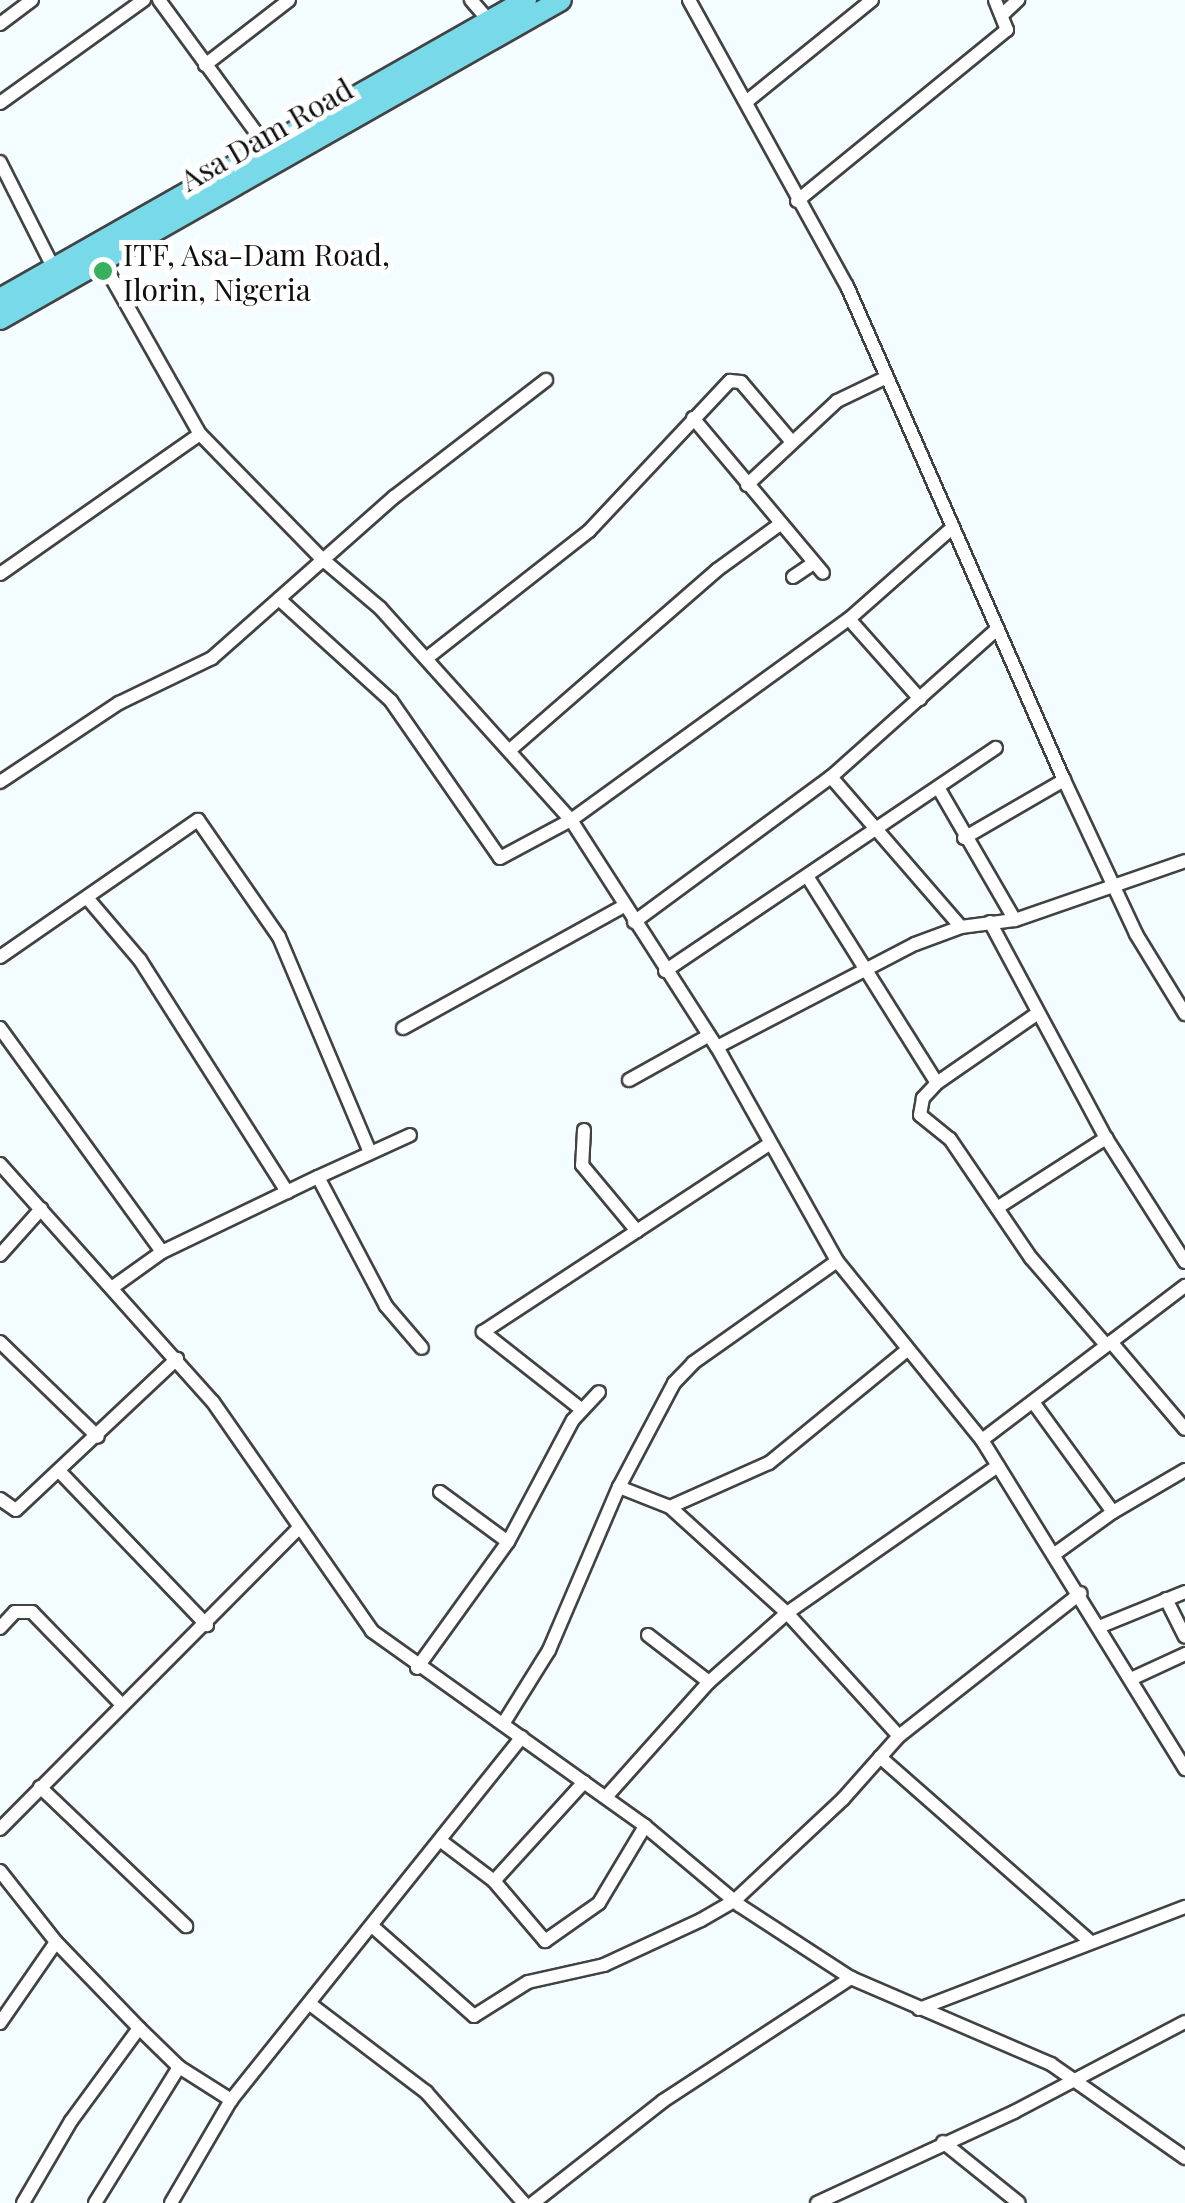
<!DOCTYPE html>
<style>
body{margin:0}
#map{position:relative;width:1185px;height:2203px;overflow:hidden;background:#f3fcfe;font-family:"Playfair Display",serif}
div>[style]{position:absolute}
.roads{filter:drop-shadow(2px 0 #424242) drop-shadow(-2px 0 #424242) drop-shadow(0 2px #424242) drop-shadow(0 -2px #424242)}
.street>*{height:12px;margin:-6px;padding:0 6px;transform-origin:6px;border-radius:6px;background:#fff}
.primary>*{height:20px;margin:-10px;padding:0 10px;transform-origin:10px;border-radius:10px;background:#78d9e9}
.dots>*{width:28px;height:28px;translate:-50% -50%;box-sizing:border-box;border:5px solid #fff;border-radius:50%}
span{translate:-50% -50%;white-space:nowrap;text-align:center;line-height:1.15;-webkit-text-stroke:10px #fff;paint-order:stroke}
.street-label{font-size:30px;color:#0f0f0f}
.poi-label{font-size:30px;color:#0f0f0f}
.left{translate:0 -50%;text-align:left}
</style>
<div id="map">
<div class="roads">
<div class="street">
<div style="left:159px;top:0;width:181px;rotate:53.8deg"></div>
<div style="left:471px;top:0;width:28px;rotate:49deg"></div>
<div style="left:689px;top:0;width:327px;rotate:61.1deg"></div>
<div style="left:847px;top:286px;width:540px;rotate:66.29deg"></div>
<div style="left:1064px;top:780px;width:170px;rotate:64.9deg"></div>
<div style="left:1136px;top:934px;width:94px;rotate:58.5deg"></div>
<div style="left:1003px;top:14px;width:21px;rotate:-43deg"></div>
<div style="left:0;top:24px;width:40px;rotate:-37deg"></div>
<div style="left:205px;top:65px;width:106px;rotate:-37.7deg"></div>
<div style="left:746px;top:102px;width:162px;rotate:-39deg"></div>
<div style="left:0;top:103px;width:177px;rotate:-35.6deg"></div>
<div style="left:0;top:162px;width:118px;rotate:63.2deg"></div>
<div style="left:797px;top:201px;width:271px;rotate:-39.2deg"></div>
<div style="left:1007px;top:30px;width:32px;rotate:-112deg"></div>
<div style="left:102px;top:261px;width:199px;rotate:60.5deg"></div>
<div style="left:200px;top:434px;width:173px;rotate:45.7deg"></div>
<div style="left:321px;top:558px;width:77px;rotate:40.3deg"></div>
<div style="left:380px;top:608px;width:285px;rotate:48deg"></div>
<div style="left:571px;top:820px;width:270px;rotate:57.3deg"></div>
<div style="left:717px;top:1047px;width:245px;rotate:60.7deg"></div>
<div style="left:837px;top:1261px;width:230px;rotate:51deg"></div>
<div style="left:982px;top:1440px;width:387px;rotate:58.3deg"></div>
<div style="left:693px;top:418px;width:202px;rotate:50deg"></div>
<div style="left:747px;top:485px;width:123px;rotate:-43deg"></div>
<div style="left:837px;top:401px;width:55px;rotate:-25.6deg"></div>
<div style="left:0;top:574px;width:244px;rotate:-35deg"></div>
<div style="left:793px;top:577px;width:25px;rotate:-34deg"></div>
<div style="left:279px;top:599px;width:151px;rotate:42.3deg"></div>
<div style="left:391px;top:701px;width:191px;rotate:55.2deg"></div>
<div style="left:500px;top:858px;width:81px;rotate:-28.2deg"></div>
<div style="left:571px;top:820px;width:343px;rotate:-35.9deg"></div>
<div style="left:849px;top:619px;width:139px;rotate:-41.5deg"></div>
<div style="left:849px;top:619px;width:107px;rotate:48.4deg"></div>
<div style="left:427px;top:658px;width:206px;rotate:-38.1deg"></div>
<div style="left:589px;top:531px;width:206px;rotate:-46.8deg"></div>
<div style="left:730px;top:381px;width:11px;rotate:5deg"></div>
<div style="left:741px;top:382px;width:77px;rotate:49.7deg"></div>
<div style="left:510px;top:750px;width:274px;rotate:-41deg"></div>
<div style="left:717px;top:570px;width:78px;rotate:-36.1deg"></div>
<div style="left:831px;top:777px;width:198px;rotate:49.1deg"></div>
<div style="left:0;top:782px;width:143px;rotate:-33.6deg"></div>
<div style="left:119px;top:703px;width:103px;rotate:-25.8deg"></div>
<div style="left:212px;top:658px;width:243px;rotate:-41.5deg"></div>
<div style="left:394px;top:497px;width:192px;rotate:-37.6deg"></div>
<div style="left:939px;top:789px;width:151px;rotate:59.9deg"></div>
<div style="left:964px;top:838px;width:116px;rotate:-30.1deg"></div>
<div style="left:807px;top:876px;width:244px;rotate:57.9deg"></div>
<div style="left:88px;top:899px;width:80px;rotate:49.6deg"></div>
<div style="left:140px;top:960px;width:275px;rotate:57.6deg"></div>
<div style="left:634px;top:922px;width:245px;rotate:-36.4deg"></div>
<div style="left:831px;top:777px;width:222px;rotate:-41.7deg"></div>
<div style="left:990px;top:922px;width:245px;rotate:61.8deg"></div>
<div style="left:1106px;top:1138px;width:147px;rotate:57.5deg"></div>
<div style="left:0;top:957px;width:241px;rotate:-34.7deg"></div>
<div style="left:198px;top:820px;width:142px;rotate:55.3deg"></div>
<div style="left:279px;top:937px;width:229px;rotate:67.1deg"></div>
<div style="left:665px;top:971px;width:399px;rotate:-34deg"></div>
<div style="left:1038px;top:1013px;width:123px;rotate:145.3deg"></div>
<div style="left:937px;top:1083px;width:21px;rotate:133deg"></div>
<div style="left:923px;top:1098px;width:17px;rotate:100deg"></div>
<div style="left:920px;top:1115px;width:38px;rotate:39deg"></div>
<div style="left:950px;top:1139px;width:144px;rotate:55.8deg"></div>
<div style="left:1031px;top:1258px;width:115px;rotate:49.2deg"></div>
<div style="left:0;top:1028px;width:276px;rotate:54.1deg"></div>
<div style="left:403px;top:1028px;width:252px;rotate:-28.9deg"></div>
<div style="left:717px;top:1047px;width:223px;rotate:-27.5deg"></div>
<div style="left:915px;top:944px;width:49px;rotate:-20.3deg"></div>
<div style="left:961px;top:927px;width:54px;rotate:-7.4deg"></div>
<div style="left:1015px;top:920px;width:180px;rotate:-19.1deg"></div>
<div style="left:629px;top:1080px;width:90px;rotate:-29.1deg"></div>
<div style="left:584px;top:1130px;width:35px;rotate:93deg"></div>
<div style="left:582px;top:1165px;width:86px;rotate:50.2deg"></div>
<div style="left:0;top:1164px;width:319px;rotate:48.2deg"></div>
<div style="left:213px;top:1402px;width:279px;rotate:55.2deg"></div>
<div style="left:372px;top:1631px;width:335px;rotate:35.5deg"></div>
<div style="left:645px;top:1826px;width:123px;rotate:40deg"></div>
<div style="left:739px;top:1905px;width:134px;rotate:33.1deg"></div>
<div style="left:851px;top:1978px;width:218px;rotate:23.3deg"></div>
<div style="left:1051px;top:2064px;width:164px;rotate:35deg"></div>
<div style="left:318px;top:1177px;width:101px;rotate:-24.5deg"></div>
<div style="left:997px;top:1208px;width:130px;rotate:-32.7deg"></div>
<div style="left:0;top:1255px;width:62px;rotate:-48.3deg"></div>
<div style="left:113px;top:1287px;width:60px;rotate:-35.5deg"></div>
<div style="left:162px;top:1252px;width:173px;rotate:-25.7deg"></div>
<div style="left:318px;top:1177px;width:146px;rotate:62.2deg"></div>
<div style="left:386px;top:1306px;width:55px;rotate:49.4deg"></div>
<div style="left:0;top:1342px;width:136px;rotate:44.1deg"></div>
<div style="left:1111px;top:1342px;width:114px;rotate:49.6deg"></div>
<div style="left:1033px;top:1402px;width:136px;rotate:54deg"></div>
<div style="left:1113px;top:1512px;width:70px;rotate:144.3deg"></div>
<div style="left:581px;top:1409px;width:125px;rotate:-141.8deg"></div>
<div style="left:483px;top:1332px;width:342px;rotate:-33.3deg"></div>
<div style="left:982px;top:1440px;width:255px;rotate:-37.2deg"></div>
<div style="left:61px;top:1473px;width:211px;rotate:46.2deg"></div>
<div style="left:619px;top:1487px;width:55px;rotate:21.4deg"></div>
<div style="left:670px;top:1507px;width:158px;rotate:42.2deg"></div>
<div style="left:787px;top:1613px;width:166px;rotate:47.7deg"></div>
<div style="left:440px;top:1492px;width:84px;rotate:36.3deg"></div>
<div style="left:0;top:1499px;width:19px;rotate:35deg"></div>
<div style="left:16px;top:1510px;width:221px;rotate:-43.2deg"></div>
<div style="left:670px;top:1507px;width:108px;rotate:-24deg"></div>
<div style="left:769px;top:1463px;width:177px;rotate:-39.3deg"></div>
<div style="left:1113px;top:1512px;width:83px;rotate:-30.3deg"></div>
<div style="left:1166px;top:1599px;width:42px;rotate:63.4deg"></div>
<div style="left:1099px;top:1627px;width:93px;rotate:-22.1deg"></div>
<div style="left:0;top:1628px;width:22px;rotate:-47deg"></div>
<div style="left:15px;top:1612px;width:17px"></div>
<div style="left:32px;top:1612px;width:128px;rotate:45.9deg"></div>
<div style="left:648px;top:1635px;width:77px;rotate:37.6deg"></div>
<div style="left:417px;top:1668px;width:155px;rotate:-54.2deg"></div>
<div style="left:508px;top:1542px;width:138px;rotate:-62deg"></div>
<div style="left:573px;top:1420px;width:38px;rotate:-47deg"></div>
<div style="left:1131px;top:1679px;width:60px;rotate:-24.8deg"></div>
<div style="left:503px;top:1724px;width:87px;rotate:-58.1deg"></div>
<div style="left:549px;top:1650px;width:177px;rotate:-66.8deg"></div>
<div style="left:619px;top:1487px;width:118px;rotate:-62.1deg"></div>
<div style="left:674px;top:1383px;width:28px;rotate:-46deg"></div>
<div style="left:693px;top:1363px;width:176px;rotate:-35.3deg"></div>
<div style="left:880px;top:1757px;width:277px;rotate:41.3deg"></div>
<div style="left:40px;top:1787px;width:202px;rotate:43.6deg"></div>
<div style="left:606px;top:1797px;width:154px;rotate:-48.2deg"></div>
<div style="left:709px;top:1682px;width:104px;rotate:-41.5deg"></div>
<div style="left:787px;top:1613px;width:257px;rotate:-34.9deg"></div>
<div style="left:0;top:1829px;width:423px;rotate:-45.2deg"></div>
<div style="left:441px;top:1841px;width:66px;rotate:37deg"></div>
<div style="left:494px;top:1881px;width:79px;rotate:49.6deg"></div>
<div style="left:545px;top:1941px;width:66px;rotate:-35.1deg"></div>
<div style="left:599px;top:1903px;width:90px;rotate:-59.1deg"></div>
<div style="left:0;top:1871px;width:90px;rotate:51.7deg"></div>
<div style="left:56px;top:1942px;width:120px;rotate:46deg"></div>
<div style="left:139px;top:2028px;width:56px;rotate:44.3deg"></div>
<div style="left:179px;top:2067px;width:62px;rotate:32.4deg"></div>
<div style="left:494px;top:1881px;width:134px;rotate:-47.7deg"></div>
<div style="left:372px;top:1926px;width:136px;rotate:41.4deg"></div>
<div style="left:474px;top:2016px;width:64px;rotate:-32.2deg"></div>
<div style="left:528px;top:1982px;width:78px;rotate:-12.6deg"></div>
<div style="left:604px;top:1965px;width:107px;rotate:-24.9deg"></div>
<div style="left:701px;top:1920px;width:38px;rotate:-30deg"></div>
<div style="left:734px;top:1901px;width:149px;rotate:-43.1deg"></div>
<div style="left:843px;top:1799px;width:84px;rotate:-48.4deg"></div>
<div style="left:899px;top:1736px;width:231px;rotate:-38.2deg"></div>
<div style="left:310px;top:2004px;width:146px;rotate:37.2deg"></div>
<div style="left:426px;top:2092px;width:148px;rotate:48.6deg"></div>
<div style="left:919px;top:2009px;width:285px;rotate:-21deg"></div>
<div style="left:0;top:2023px;width:98px;rotate:-55.3deg"></div>
<div style="left:943px;top:2142px;width:97px;rotate:38.8deg"></div>
<div style="left:23px;top:2203px;width:95px;rotate:-59.7deg"></div>
<div style="left:71px;top:2121px;width:115px;rotate:-53.8deg"></div>
<div style="left:95px;top:2203px;width:160px;rotate:-58.3deg"></div>
<div style="left:171px;top:2203px;width:119px;rotate:-59.8deg"></div>
<div style="left:231px;top:2100px;width:465px;rotate:-51.3deg"></div>
<div style="left:533px;top:2203px;width:165px;rotate:-38.1deg"></div>
<div style="left:663px;top:2101px;width:225px;rotate:-33.2deg"></div>
<div style="left:817px;top:2203px;width:217px;rotate:-24.8deg"></div>
<div style="left:1014px;top:2112px;width:193px;rotate:-27.8deg"></div>
</div>
<div class="primary">
<div style="left:0;top:299px;width:605px;rotate:-29.62deg"></div>
<div style="left:0;top:319px;width:645px;rotate:-29.62deg"></div>
</div>
</div>
<div class="dots">
<div style="left:103px;top:271px;background:#37b060"></div>
</div>
<div class="street-label">
<span style="left:266px;top:134px;rotate:-30deg">Asa Dam Road</span>
</div>
<div class="poi-label">
<span class="left" style="left:123px;top:271px">ITF, Asa-Dam Road,<br>Ilorin, Nigeria</span>
</div>
</div>
